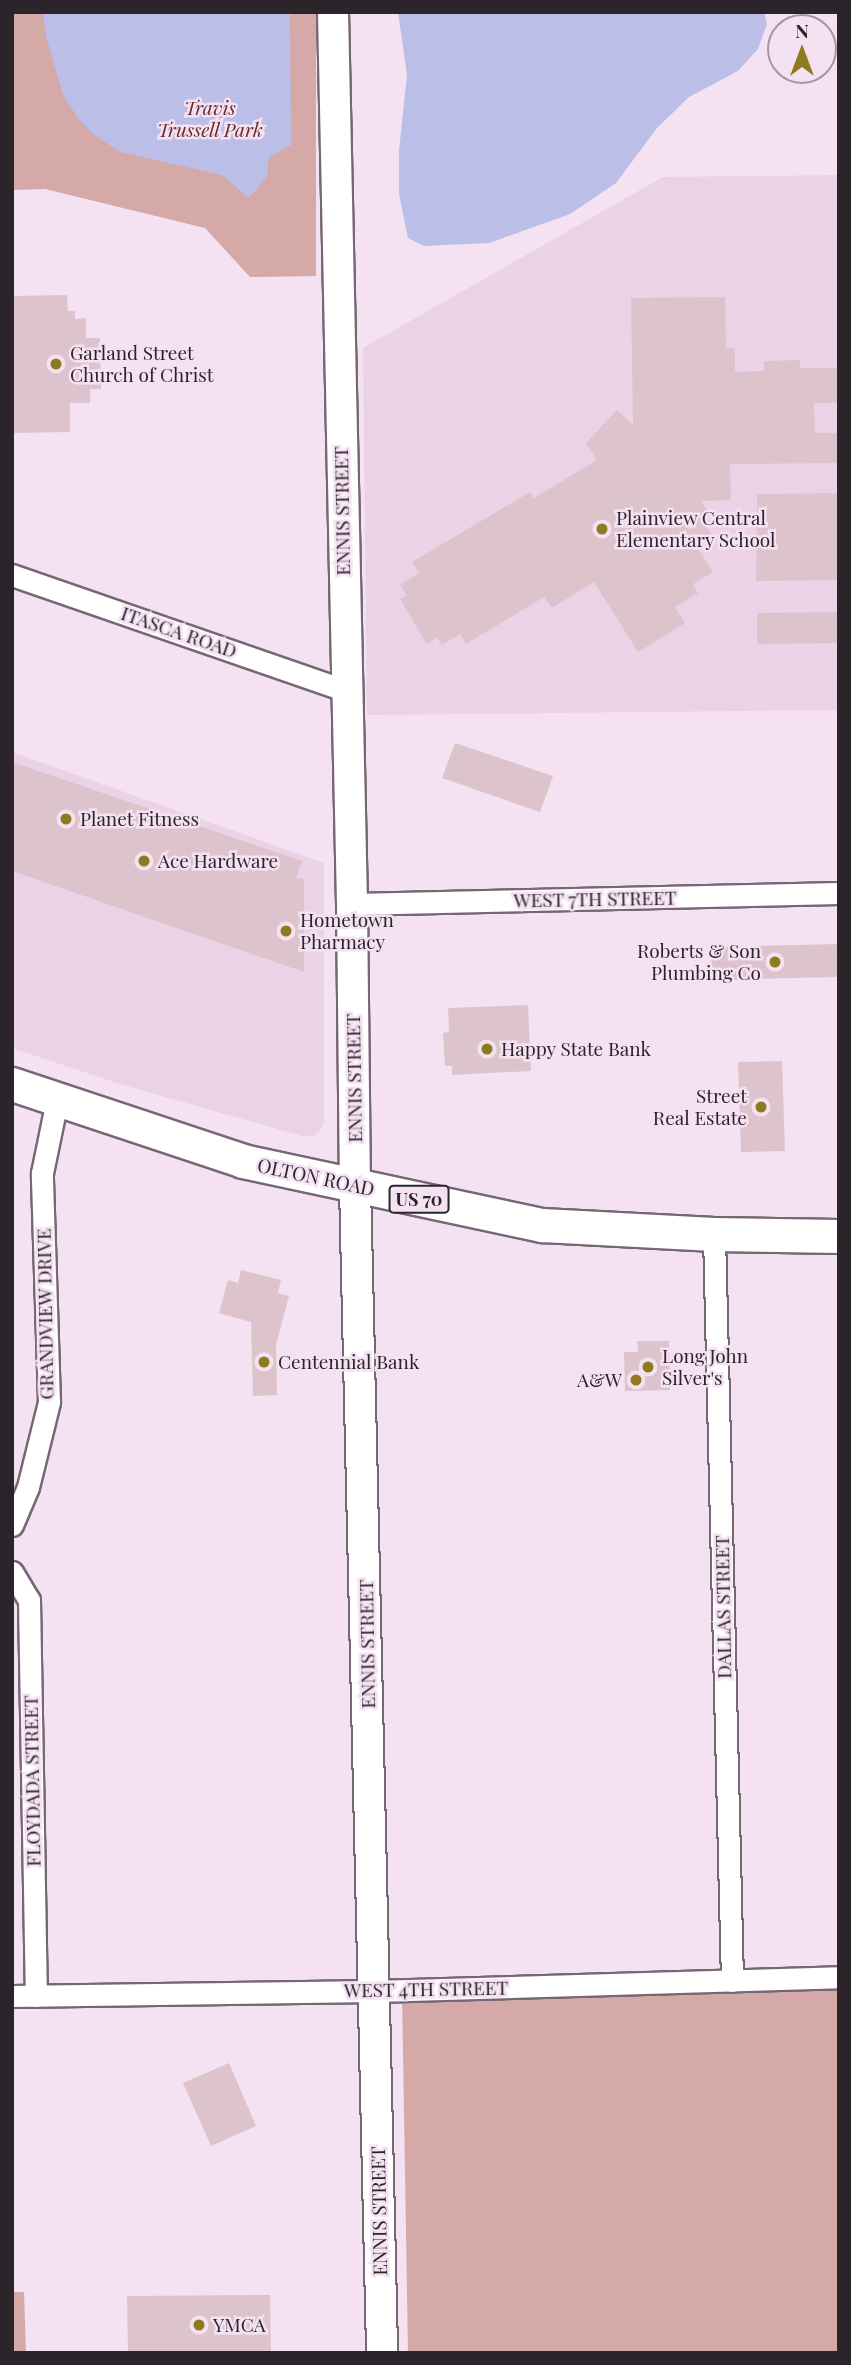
<!DOCTYPE html>
<style>
body{margin:0}
#map{position:relative;width:851px;height:2365px;overflow:hidden;background:#f4e1f1;font-family:"Playfair Display",serif}
div>[style]{position:absolute}
.built>*{inset:0;background:#ecd2e7}
.green>*{inset:0;background:#d4a9a7}
.water>*{inset:0;background:#bbbee6}
.building>*{inset:0;background:#ddc4cc}
.roads{filter:drop-shadow(2px 0 #776774) drop-shadow(-2px 0 #776774) drop-shadow(0 2px #776774) drop-shadow(0 -2px #776774)}
.minor>*{height:21px;margin:-10.5px;padding:0 10.5px;transform-origin:10.5px;border-radius:10.5px;background:#fff}
.secondary>*{height:30px;margin:-15px;padding:0 15px;transform-origin:15px;border-radius:15px;background:#fff}
.primary>*{height:33px;margin:-16.5px;padding:0 16.5px;transform-origin:16.5px;border-radius:16.5px;background:#fff}
.dots>*{width:19px;height:19px;translate:-50% -50%;box-sizing:border-box;border:4px solid #f4e1f1;border-radius:50%}
span{translate:-50% -50%;white-space:nowrap;text-align:center;line-height:1.15;-webkit-text-stroke:5px #f4e1f1;paint-order:stroke}
.shield-label span{padding:2px 5px;background:#f4e1f1;border:2px solid;border-radius:5px;-webkit-text-stroke-width:0}
.shield-label{font-size:18px;color:#2b242a;font-weight:700}
.park-label{font-size:19px;color:#672b2c;font-style:italic}
.poi-label{font-size:19px;color:#2b242a}
.left{translate:0 -50%;text-align:left}
.right{translate:-100% -50%;text-align:right}
.street-label{font-size:19px;color:#2b242a}
.frame{position:absolute;inset:0;border:14px solid #2b242a;pointer-events:none}
.north{position:absolute;left:767px;top:14px;width:70px;height:70px;box-sizing:border-box;background:#f4e1f1;border:2px solid #a495a1;border-radius:50%;rotate:0deg;font-size:19px;font-weight:700;line-height:28px;text-align:center;color:#2b242a}
.north::after{content:'';display:block;margin:auto;width:24px;height:32px;background:#8e7a20;clip-path:polygon(50% 0,100% 100%,50% 72%,0 100%)}
</style>
<div id="map">
<div class="built">
<div style="clip-path:polygon(839px 175px,839px 710px,367px 715px,363px 348px,663px 177px)"></div>
<div style="clip-path:polygon(12px 752px,324px 863px,324px 1123px,320px 1131px,314px 1136px,302px 1136px,123px 1085px,12px 1048px)"></div>
</div>
<div class="green">
<div style="clip-path:polygon(12px 12px,316px 12px,316px 276px,250px 277px,205px 228px,45px 189px,12px 190px)"></div>
<div style="clip-path:polygon(839px 1987px,839px 2353px,408px 2353px,402px 1991px)"></div>
<div style="clip-path:polygon(12px 2292px,24px 2292px,26px 2353px,12px 2353px)"></div>
</div>
<div class="water">
<div style="clip-path:polygon(43px 12px,290px 12px,291px 145px,269px 157px,267px 177px,249px 198px,222px 175px,120px 152px,93px 134px,78px 118px,63px 95px,46px 36px)"></div>
<div style="clip-path:polygon(398px 12px,764px 12px,767px 24px,758px 49px,738px 71px,689px 97px,657px 128px,616px 183px,570px 214px,489px 243px,424px 246px,408px 238px,399px 194px,399px 150px,407px 75px)"></div>
</div>
<div class="building">
<div style="clip-path:polygon(67px 295px,68px 311px,75px 311px,75px 319px,86px 318px,86px 338px,100px 338px,101px 389px,90px 389px,90px 403px,70px 403px,70px 432px,12px 433px,12px 296px)"></div>
<div style="clip-path:polygon(725px 297px,726px 348px,735px 348px,735px 372px,764px 371px,764px 361px,800px 360px,800px 368px,839px 368px,839px 403px,814px 403px,815px 433px,839px 433px,839px 463px,730px 464px,731px 500px,701px 501px,709px 513px,700px 518px,711px 534px,695px 544px,713px 572px,693px 584px,698px 593px,675px 607px,685px 623px,638px 652px,594px 582px,552px 608px,544px 597px,466px 644px,460px 634px,442px 645px,437px 638px,427px 644px,400px 599px,407px 595px,400px 585px,419px 573px,412px 562px,530px 492px,534px 498px,597px 460px,586px 443px,617px 410px,633px 425px,631px 298px)"></div>
<div style="clip-path:polygon(839px 493px,839px 580px,756px 581px,757px 494px)"></div>
<div style="clip-path:polygon(839px 612px,839px 643px,757px 644px,757px 613px)"></div>
<div style="clip-path:polygon(455px 743px,553px 776px,540px 812px,442px 778px)"></div>
<div style="clip-path:polygon(12px 762px,302px 861px,296px 878px,304px 879px,304px 972px,12px 871px)"></div>
<div style="clip-path:polygon(839px 944px,839px 977px,712px 980px,711px 947px)"></div>
<div style="clip-path:polygon(528px 1005px,531px 1071px,452px 1075px,452px 1066px,445px 1066px,443px 1033px,449px 1032px,448px 1008px)"></div>
<div style="clip-path:polygon(782px 1061px,785px 1151px,741px 1152px,738px 1062px)"></div>
<div style="clip-path:polygon(241px 1270px,281px 1280px,278px 1293px,289px 1296px,276px 1345px,277px 1395px,253px 1396px,251px 1322px,219px 1313px,228px 1280px,238px 1283px)"></div>
<div style="clip-path:polygon(637px 1341px,669px 1341px,670px 1390px,625px 1391px,624px 1352px,638px 1352px)"></div>
<div style="clip-path:polygon(229px 2063px,256px 2126px,211px 2146px,183px 2083px)"></div>
<div style="clip-path:polygon(270px 2295px,271px 2353px,128px 2353px,127px 2296px)"></div>
</div>
<div class="roads">
<div class="minor">
<div style="left:12px;top:575px;width:352px;rotate:19.1deg"></div>
<div style="left:352px;top:904px;width:487px;rotate:-1.3deg"></div>
<div style="left:714px;top:1234px;width:747px;rotate:88.62deg"></div>
<div style="left:12px;top:1525px;width:41px;rotate:-67.2deg"></div>
<div style="left:28px;top:1487px;width:88px;rotate:-76.1deg"></div>
<div style="left:49px;top:1402px;width:229px;rotate:-91.8deg"></div>
<div style="left:42px;top:1173px;width:75px;rotate:-78.4deg"></div>
<div style="left:12px;top:1572px;width:33px;rotate:59deg"></div>
<div style="left:29px;top:1600px;width:396px;rotate:89deg"></div>
<div style="left:12px;top:1996px;width:363px;rotate:-0.8deg"></div>
<div style="left:375px;top:1991px;width:464px;rotate:-1.7deg"></div>
</div>
<div class="secondary">
<div style="left:333px;top:12px;width:892px;rotate:88.78deg"></div>
<div style="left:352px;top:904px;width:282px;rotate:89.4deg"></div>
<div style="left:355px;top:1186px;width:1167px;rotate:88.67deg"></div>
</div>
<div class="primary">
<div style="left:12px;top:1084px;width:243px;rotate:18.4deg"></div>
<div style="left:243px;top:1161px;width:306px;rotate:12.1deg"></div>
<div style="left:542px;top:1225px;width:172px;rotate:3deg"></div>
<div style="left:714px;top:1234px;width:125px;rotate:0.9deg"></div>
</div>
</div>
<div class="dots">
<div style="left:56px;top:364px;background:#8e7a20"></div>
<div style="left:602px;top:529px;background:#8e7a20"></div>
<div style="left:66px;top:819px;background:#8e7a20"></div>
<div style="left:144px;top:861px;background:#8e7a20"></div>
<div style="left:286px;top:931px;background:#8e7a20"></div>
<div style="left:775px;top:962px;background:#8e7a20"></div>
<div style="left:487px;top:1049px;background:#8e7a20"></div>
<div style="left:761px;top:1107px;background:#8e7a20"></div>
<div style="left:264px;top:1362px;background:#8e7a20"></div>
<div style="left:648px;top:1367px;background:#8e7a20"></div>
<div style="left:636px;top:1380px;background:#8e7a20"></div>
<div style="left:199px;top:2325px;background:#8e7a20"></div>
</div>
<div class="shield-label">
<span style="left:419px;top:1199px">US 70</span>
</div>
<div class="park-label">
<span style="left:210px;top:119px">Travis<br>Trussell Park</span>
</div>
<div class="poi-label">
<span class="left" style="left:70px;top:364px">Garland Street<br>Church of Christ</span>
<span class="left" style="left:616px;top:529px">Plainview Central<br>Elementary School</span>
<span class="left" style="left:80px;top:819px">Planet Fitness</span>
<span class="left" style="left:158px;top:861px">Ace Hardware</span>
<span class="left" style="left:300px;top:931px">Hometown<br>Pharmacy</span>
<span class="right" style="left:761px;top:962px">Roberts &amp; Son<br>Plumbing Co</span>
<span class="left" style="left:501px;top:1049px">Happy State Bank</span>
<span class="right" style="left:747px;top:1107px">Street<br>Real Estate</span>
<span class="left" style="left:662px;top:1367px">Long John<br>Silver's</span>
<span class="left" style="left:278px;top:1362px">Centennial Bank</span>
<span class="right" style="left:622px;top:1380px">A&amp;W</span>
<span class="left" style="left:213px;top:2325px">YMCA</span>
</div>
<div class="street-label">
<span style="left:342px;top:511px;rotate:-91deg">ENNIS STREET</span>
<span style="left:179px;top:632px;rotate:19deg">ITASCA ROAD</span>
<span style="left:595px;top:899px;rotate:-1deg">WEST 7TH STREET</span>
<span style="left:354px;top:1078px;rotate:-91deg">ENNIS STREET</span>
<span style="left:316px;top:1177px;rotate:12deg">OLTON ROAD</span>
<span style="left:45px;top:1314px;rotate:-91deg">GRANDVIEW DRIVE</span>
<span style="left:723px;top:1607px;rotate:-91deg">DALLAS STREET</span>
<span style="left:367px;top:1644px;rotate:-91deg">ENNIS STREET</span>
<span style="left:32px;top:1781px;rotate:-91deg">FLOYDADA STREET</span>
<span style="left:426px;top:1989px;rotate:-1deg">WEST 4TH STREET</span>
<span style="left:379px;top:2211px;rotate:-91deg">ENNIS STREET</span>
</div>
<div class="frame"></div>
<div class="north">N</div>
</div>
